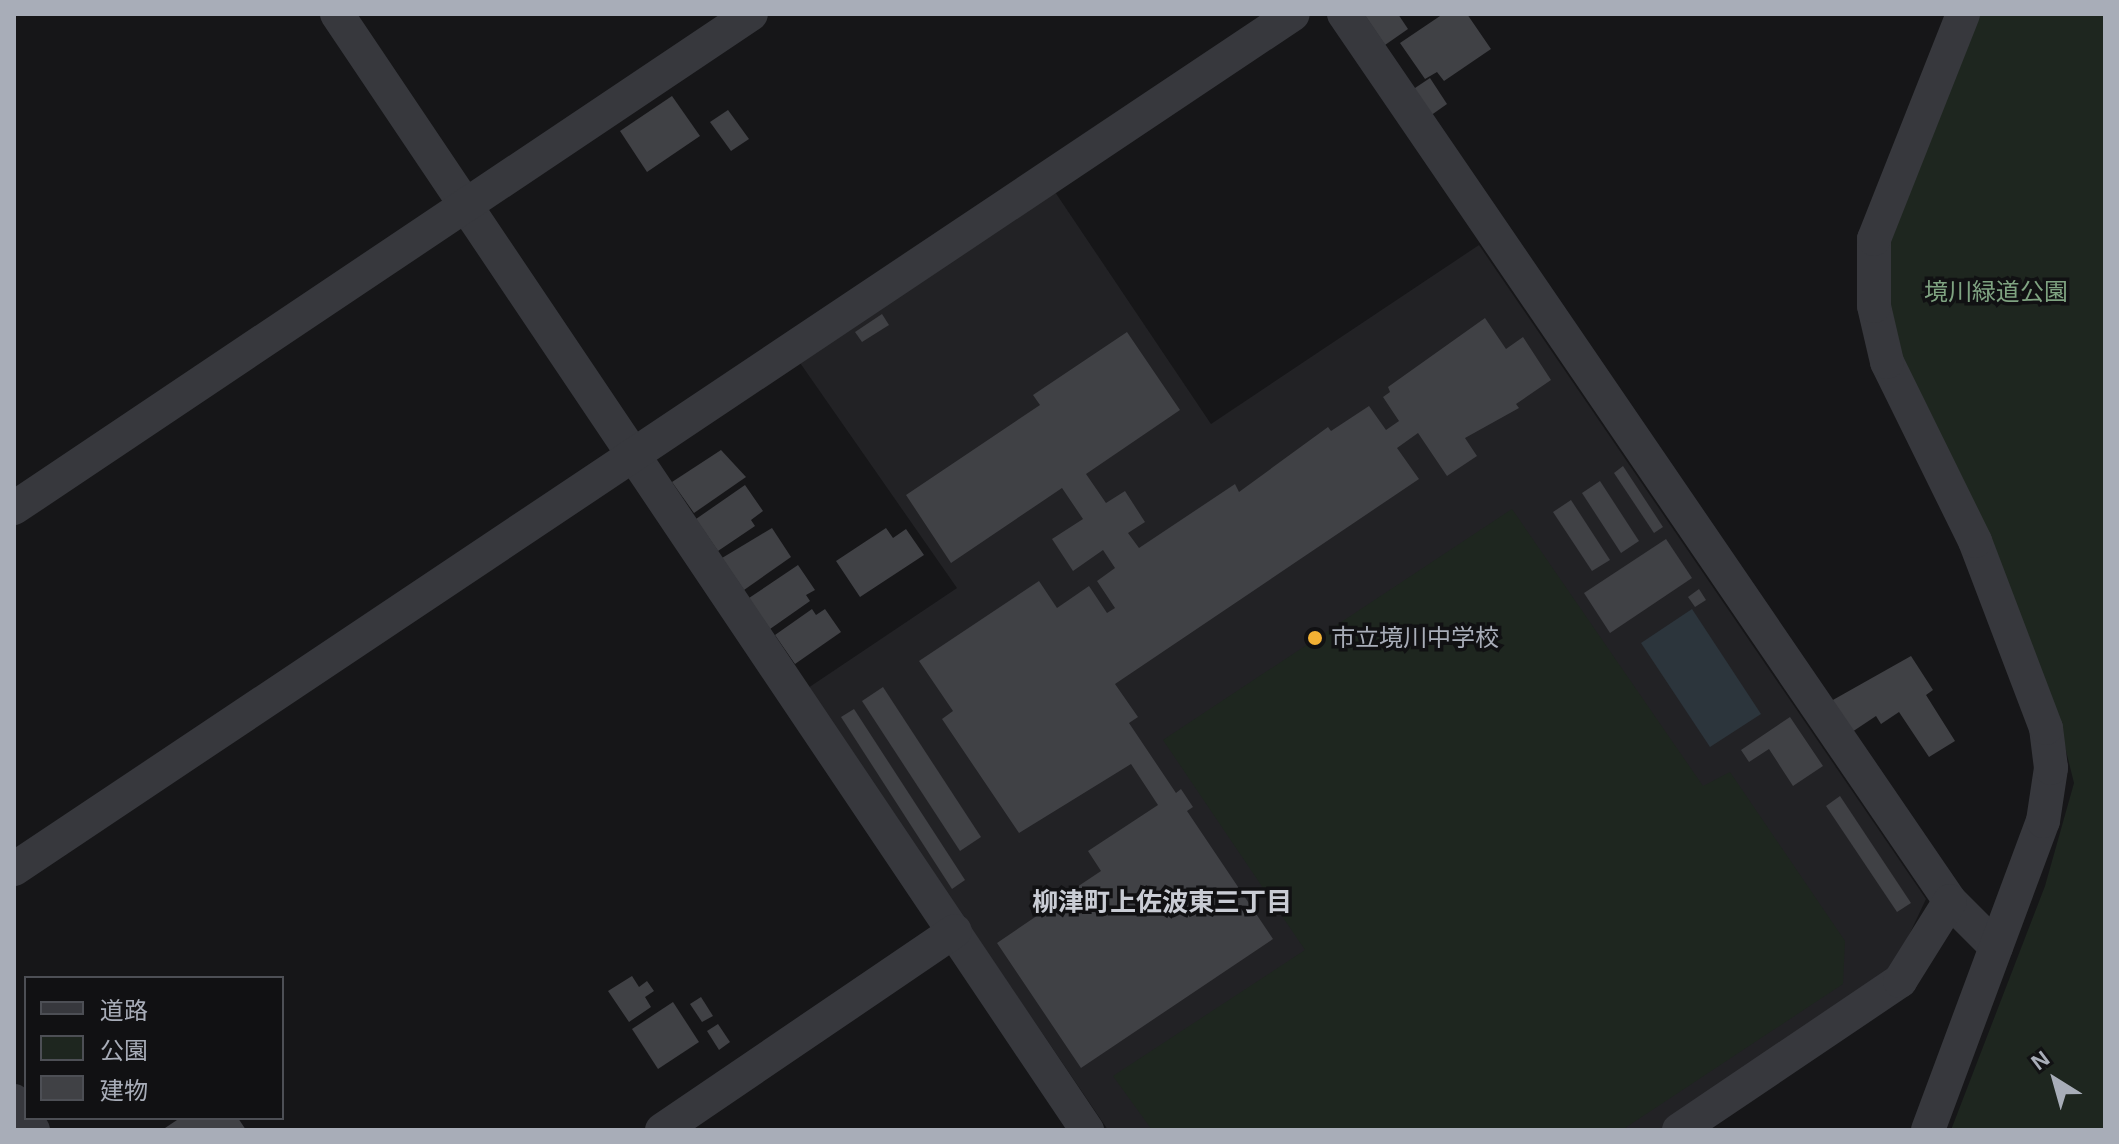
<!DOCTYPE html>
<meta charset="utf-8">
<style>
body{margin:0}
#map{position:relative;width:2119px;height:1144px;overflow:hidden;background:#161618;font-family:Arial,"Noto Sans JP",sans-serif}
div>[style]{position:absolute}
.built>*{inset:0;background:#222225}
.green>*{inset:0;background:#1e261f}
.water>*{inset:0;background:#2c353c}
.building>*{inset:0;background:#404145}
.minor>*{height:34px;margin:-17px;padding:0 17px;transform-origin:17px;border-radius:17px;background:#37383d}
.dots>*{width:22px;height:22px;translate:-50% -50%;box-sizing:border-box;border:4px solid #111113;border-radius:50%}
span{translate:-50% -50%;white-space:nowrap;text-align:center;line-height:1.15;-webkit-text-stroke:7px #111113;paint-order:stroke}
.park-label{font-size:24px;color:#7fa381}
.poi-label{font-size:24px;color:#a8adb8}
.left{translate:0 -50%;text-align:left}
.neighbourhood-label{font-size:26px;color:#c9ccd4;font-weight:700}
.frame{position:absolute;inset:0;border:16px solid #a8adb8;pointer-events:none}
.legend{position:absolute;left:24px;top:976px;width:260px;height:144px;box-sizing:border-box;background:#111113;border:2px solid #4d4f55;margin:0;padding:10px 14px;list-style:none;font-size:24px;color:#a8adb8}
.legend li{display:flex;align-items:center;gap:16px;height:40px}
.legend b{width:40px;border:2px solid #4d4f55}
.north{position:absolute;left:2015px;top:1040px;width:80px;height:80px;-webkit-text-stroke:6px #111113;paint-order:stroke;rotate:323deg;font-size:22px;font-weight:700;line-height:32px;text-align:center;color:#a8adb8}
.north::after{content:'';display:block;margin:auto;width:28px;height:36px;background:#a8adb8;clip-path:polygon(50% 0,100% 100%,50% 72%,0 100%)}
</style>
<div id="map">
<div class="built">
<div style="clip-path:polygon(1055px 192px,1211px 424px,1479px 245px,1926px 899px,1887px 982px,1666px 1130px,1108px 1130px,808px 688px,957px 588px,798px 360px)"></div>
</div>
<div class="green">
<div style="clip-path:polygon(1978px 14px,2105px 14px,2105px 1130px,1951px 1130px,2045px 886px,2074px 783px,2060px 727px,1898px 357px,1885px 304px,1888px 242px)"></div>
<div style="clip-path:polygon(1512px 509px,1703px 786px,1730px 772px,1845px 941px,1843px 984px,1622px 1130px,1152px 1130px,1113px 1076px,1305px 950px,1163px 740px)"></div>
</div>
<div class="water">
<div style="clip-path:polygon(1692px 609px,1761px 714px,1710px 747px,1641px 643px)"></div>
</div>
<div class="building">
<div style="clip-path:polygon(1364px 14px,1398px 14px,1408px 29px,1385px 45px)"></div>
<div style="clip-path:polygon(1443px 14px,1467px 14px,1491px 49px,1444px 81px,1437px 72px,1425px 79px,1400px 43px)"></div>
<div style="clip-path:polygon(1430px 78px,1447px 104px,1430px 116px,1412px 90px)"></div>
<div style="clip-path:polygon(672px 96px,700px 136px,647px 172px,620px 131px)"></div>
<div style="clip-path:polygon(728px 110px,749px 139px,731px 151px,710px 122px)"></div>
<div style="clip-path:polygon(882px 314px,889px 325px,862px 342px,855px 332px)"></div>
<div style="clip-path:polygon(1485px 318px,1506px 349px,1523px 337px,1551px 380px,1516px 404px,1519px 408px,1465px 438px,1477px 456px,1447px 476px,1418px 433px,1397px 448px,1419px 479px,1115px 684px,1138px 717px,1129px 723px,1176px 793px,1181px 789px,1193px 807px,1187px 811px,1273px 939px,1081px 1068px,997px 943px,1044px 911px,1039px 903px,1058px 890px,1062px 897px,1101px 871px,1088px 851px,1158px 805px,1131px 764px,1019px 833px,942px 719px,953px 711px,919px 661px,1039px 581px,1057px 608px,1089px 586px,1107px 613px,1115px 608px,1097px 581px,1115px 568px,1103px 550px,1073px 571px,1052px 539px,1083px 519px,1062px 488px,951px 563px,906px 495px,1040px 405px,1033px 395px,1127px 332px,1180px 410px,1086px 474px,1106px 503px,1125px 491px,1145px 522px,1128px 533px,1139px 548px,1235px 484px,1239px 492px,1328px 427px,1331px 431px,1369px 406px,1386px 430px,1399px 421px,1383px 397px,1390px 392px,1388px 387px)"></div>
<div style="clip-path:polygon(721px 450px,746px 477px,694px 513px,672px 482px)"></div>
<div style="clip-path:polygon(1623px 466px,1663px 527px,1654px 533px,1614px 473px)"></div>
<div style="clip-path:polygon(1600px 481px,1639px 541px,1621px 553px,1582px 493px)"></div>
<div style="clip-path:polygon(745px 485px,763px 511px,751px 520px,755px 526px,718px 551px,696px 519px)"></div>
<div style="clip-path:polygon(1571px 500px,1610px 560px,1592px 571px,1553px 512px)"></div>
<div style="clip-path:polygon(772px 528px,791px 557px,744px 590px,722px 558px)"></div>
<div style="clip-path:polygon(886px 528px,893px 538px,906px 529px,924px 555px,860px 597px,836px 561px)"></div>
<div style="clip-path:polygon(1666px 539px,1692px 578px,1610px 633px,1584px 593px)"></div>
<div style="clip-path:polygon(798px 565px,815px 590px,806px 595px,810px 601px,770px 629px,749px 598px)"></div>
<div style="clip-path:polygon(1699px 589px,1706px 600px,1695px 607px,1688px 597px)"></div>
<div style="clip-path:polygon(812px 609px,816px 615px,825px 609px,841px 632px,795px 664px,775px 635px)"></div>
<div style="clip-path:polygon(1911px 656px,1933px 690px,1926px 695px,1955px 741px,1929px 757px,1899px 712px,1881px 724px,1876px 716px,1846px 736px,1824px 705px)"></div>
<div style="clip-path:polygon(883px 687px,981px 837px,960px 851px,862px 701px)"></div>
<div style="clip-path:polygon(854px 709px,965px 880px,952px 889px,841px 717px)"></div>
<div style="clip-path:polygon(1790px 717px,1823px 766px,1793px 786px,1769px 749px,1749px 762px,1741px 750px)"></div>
<div style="clip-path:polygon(1840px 796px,1911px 903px,1897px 912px,1826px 806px)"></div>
<div style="clip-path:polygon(632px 976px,639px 987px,647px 981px,654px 991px,645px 997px,651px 1007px,629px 1022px,608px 991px)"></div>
<div style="clip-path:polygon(701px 997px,713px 1016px,702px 1022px,690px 1004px)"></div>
<div style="clip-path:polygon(673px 1002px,699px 1042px,658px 1069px,632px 1029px)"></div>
<div style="clip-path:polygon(718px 1024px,730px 1042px,719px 1050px,707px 1031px)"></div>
<div style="clip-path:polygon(180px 1118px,238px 1118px,246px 1130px,162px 1130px)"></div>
</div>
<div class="minor">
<div style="left:337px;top:14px;width:1345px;rotate:56.1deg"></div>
<div style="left:1344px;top:14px;width:1074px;rotate:55.66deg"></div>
<div style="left:1950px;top:901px;width:65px;rotate:45deg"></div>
<div style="left:14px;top:508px;width:887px;rotate:-33.83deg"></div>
<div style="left:14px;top:869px;width:1538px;rotate:-33.76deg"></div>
<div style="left:14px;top:1101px;width:35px;rotate:57deg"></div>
<div style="left:662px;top:1130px;width:354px;rotate:-34.2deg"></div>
<div style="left:1679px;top:1130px;width:267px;rotate:-34deg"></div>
<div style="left:1900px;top:981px;width:94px;rotate:-58deg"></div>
<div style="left:1928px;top:1130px;width:330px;rotate:-69.6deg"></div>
<div style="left:2043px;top:821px;width:54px;rotate:-81.4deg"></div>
<div style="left:2051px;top:768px;width:40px;rotate:-97.1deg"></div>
<div style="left:2046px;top:728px;width:200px;rotate:-110.8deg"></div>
<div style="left:1975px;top:541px;width:199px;rotate:-116.2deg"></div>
<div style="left:1887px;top:362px;width:57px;rotate:-103.1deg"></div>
<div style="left:1874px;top:306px;width:67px;rotate:-90deg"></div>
<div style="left:1874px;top:239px;width:242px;rotate:-68.4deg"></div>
</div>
<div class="dots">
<div style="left:1315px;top:638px;background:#f2b134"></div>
</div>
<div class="park-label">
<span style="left:1996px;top:292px">境川緑道公園</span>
</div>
<div class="poi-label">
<span class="left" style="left:1331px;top:638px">市立境川中学校</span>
</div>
<div class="neighbourhood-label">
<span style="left:1162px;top:903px">柳津町上佐波東三丁目</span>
</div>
<div class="frame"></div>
<ul class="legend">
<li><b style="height:10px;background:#37383d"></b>道路</li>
<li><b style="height:22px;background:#1e261f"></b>公園</li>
<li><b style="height:22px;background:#404145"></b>建物</li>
</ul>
<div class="north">N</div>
</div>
